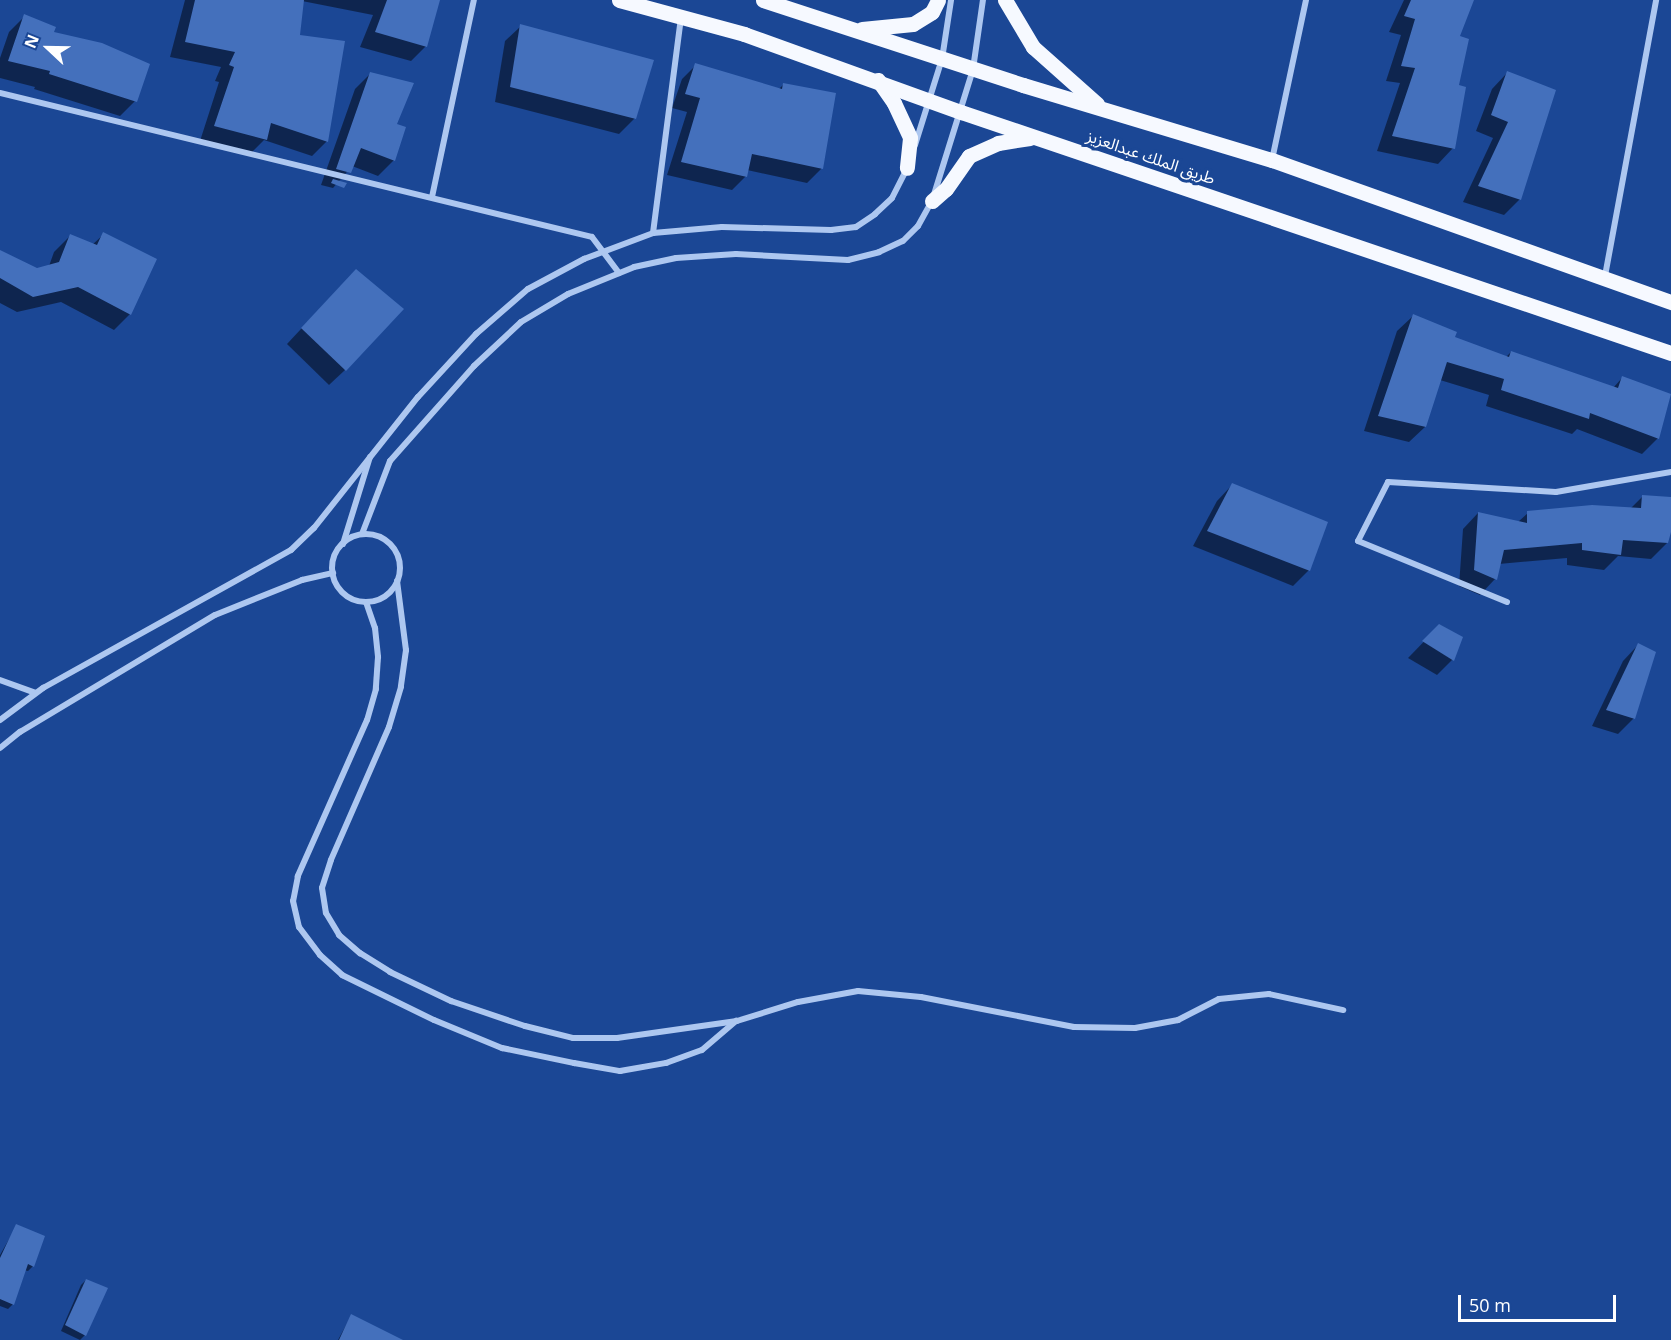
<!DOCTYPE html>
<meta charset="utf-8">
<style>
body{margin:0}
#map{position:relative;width:1671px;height:1340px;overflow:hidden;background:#1b4795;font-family:"Open Sans","Noto Sans Arabic",sans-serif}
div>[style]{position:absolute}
.shadow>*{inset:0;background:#0007}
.building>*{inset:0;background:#4470bc}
.minor>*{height:6px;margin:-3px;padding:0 3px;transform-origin:3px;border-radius:3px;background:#adc7f0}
.minor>.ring{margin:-3px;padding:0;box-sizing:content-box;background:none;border:6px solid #adc7f0;border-radius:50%}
.primary>*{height:15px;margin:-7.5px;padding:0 7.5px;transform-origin:7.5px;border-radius:7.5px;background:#f6f9ff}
span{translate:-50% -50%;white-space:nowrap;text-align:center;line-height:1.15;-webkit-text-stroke:6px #1b4795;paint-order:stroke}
.street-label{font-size:16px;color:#fff}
.north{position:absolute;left:18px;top:18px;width:60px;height:60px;-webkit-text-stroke:4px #1b4795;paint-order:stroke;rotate:292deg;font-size:16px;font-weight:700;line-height:24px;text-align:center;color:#fff}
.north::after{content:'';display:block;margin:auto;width:21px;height:27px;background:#fff;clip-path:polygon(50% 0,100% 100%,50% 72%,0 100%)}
.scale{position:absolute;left:1458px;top:1295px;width:158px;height:27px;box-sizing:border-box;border:3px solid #fff;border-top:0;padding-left:8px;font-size:18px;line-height:21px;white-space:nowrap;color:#fff;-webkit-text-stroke:4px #1b4795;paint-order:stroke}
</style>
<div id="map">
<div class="shadow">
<div style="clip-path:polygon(185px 0,438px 0,426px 46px,411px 61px,360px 47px,373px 15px,302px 1px,299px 36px,327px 141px,312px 156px,264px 140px,250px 154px,200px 141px,219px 82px,215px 81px,221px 67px,170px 57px)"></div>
<div style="clip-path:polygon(1404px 0,1473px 0,1458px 37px,1453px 148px,1438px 164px,1377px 151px,1400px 83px,1386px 81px,1401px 35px,1389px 32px)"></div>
<div style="clip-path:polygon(25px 16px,52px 33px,135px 101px,120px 116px,34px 89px,35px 87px,0 78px,0 58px,9px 32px)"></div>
<div style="clip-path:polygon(521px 26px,635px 118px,619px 134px,495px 102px,505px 41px)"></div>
<div style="clip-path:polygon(696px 65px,779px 89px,783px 85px,835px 94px,821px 169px,807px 183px,747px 170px,746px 176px,732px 190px,667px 175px,687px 112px,672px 108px,682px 79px)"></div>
<div style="clip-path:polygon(371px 73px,395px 125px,394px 160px,378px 176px,352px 166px,333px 188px,321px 185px,355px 89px)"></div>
<div style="clip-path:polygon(1507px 73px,1520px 199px,1504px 215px,1463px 202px,1493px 138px,1476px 131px,1492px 89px)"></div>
<div style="clip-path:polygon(104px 234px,130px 314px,114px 330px,61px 302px,17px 312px,0 303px,0 251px,36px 269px,49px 266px,54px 252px,70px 236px,92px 245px)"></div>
<div style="clip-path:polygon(341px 286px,345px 370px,329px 385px,287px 344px)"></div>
<div style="clip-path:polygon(1413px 316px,1454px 338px,1506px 357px,1511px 352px,1613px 388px,1622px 378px,1658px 438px,1642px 454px,1577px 429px,1572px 434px,1486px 406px,1489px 395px,1440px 380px,1425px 427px,1409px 442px,1364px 431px,1397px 331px)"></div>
<div style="clip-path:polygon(1232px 485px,1309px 570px,1293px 586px,1193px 546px,1217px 501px)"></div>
<div style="clip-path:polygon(1642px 497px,1671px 498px,1671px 527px,1667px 543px,1651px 559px,1618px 556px,1604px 570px,1567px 565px,1567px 558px,1499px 564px,1495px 579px,1480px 595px,1459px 586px,1463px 529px,1478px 513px,1518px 522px,1528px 513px,1630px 509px)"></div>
<div style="clip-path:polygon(1440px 625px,1461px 637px,1452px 660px,1437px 675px,1408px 658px)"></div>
<div style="clip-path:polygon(1638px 645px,1634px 718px,1618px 734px,1592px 726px,1623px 661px)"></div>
<div style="clip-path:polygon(17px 1225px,44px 1237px,33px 1266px,28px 1271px,24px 1270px,13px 1304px,8px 1309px,0 1306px,0 1255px)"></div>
<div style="clip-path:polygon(86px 1280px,85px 1335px,80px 1340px,61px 1331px,81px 1285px)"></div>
<div style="clip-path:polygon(351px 1316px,376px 1340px,338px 1340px)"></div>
</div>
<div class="building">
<div style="clip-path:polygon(195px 0,304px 0,300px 35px,345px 41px,328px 142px,271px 123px,267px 140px,214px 126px,234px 67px,229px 65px,235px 52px,185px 42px)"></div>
<div style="clip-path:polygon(387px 0,440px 0,427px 47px,375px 32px)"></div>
<div style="clip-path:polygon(1411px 0,1474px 0,1460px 36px,1469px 39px,1459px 85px,1466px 87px,1455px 149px,1392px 136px,1415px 68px,1401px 66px,1415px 19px,1404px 16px)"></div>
<div style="clip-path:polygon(24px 14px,56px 27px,54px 32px,102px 43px,150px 64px,137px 102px,49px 74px,50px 71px,8px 61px)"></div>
<div style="clip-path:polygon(520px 24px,654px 60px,636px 119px,510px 87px)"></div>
<div style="clip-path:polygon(695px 63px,782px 89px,783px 83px,836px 93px,823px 169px,752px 154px,747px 177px,681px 162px,700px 98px,685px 94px)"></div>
<div style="clip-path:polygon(1507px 71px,1556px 90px,1521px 200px,1478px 186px,1508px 122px,1491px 115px)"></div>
<div style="clip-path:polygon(370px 72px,414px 83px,397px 124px,406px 127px,395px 161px,361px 148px,351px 173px,336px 169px)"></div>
<div style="clip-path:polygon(333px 179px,347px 183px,344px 188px,331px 183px)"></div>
<div style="clip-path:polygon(103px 232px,157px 259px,131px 315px,78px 287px,33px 297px,0 278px,0 250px,37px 268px,59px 262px,70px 234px,97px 245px)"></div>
<div style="clip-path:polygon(356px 269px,404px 309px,346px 371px,301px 328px)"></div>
<div style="clip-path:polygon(1413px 314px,1457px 332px,1455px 337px,1509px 357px,1511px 351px,1618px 388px,1622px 376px,1671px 394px,1659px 439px,1590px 413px,1589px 419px,1501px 390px,1504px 379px,1447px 362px,1426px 427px,1378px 416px)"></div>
<div style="clip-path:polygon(1232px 483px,1328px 522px,1310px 571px,1207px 531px)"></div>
<div style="clip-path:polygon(1642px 495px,1671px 497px,1671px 532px,1668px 543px,1623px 540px,1621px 555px,1582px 550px,1582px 543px,1504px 550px,1497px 580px,1474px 570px,1478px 512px,1527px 523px,1527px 511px,1592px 505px,1641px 508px)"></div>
<div style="clip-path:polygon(1439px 624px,1463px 637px,1454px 661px,1422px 641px)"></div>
<div style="clip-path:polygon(1638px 643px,1656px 652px,1635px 719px,1606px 710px)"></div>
<div style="clip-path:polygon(16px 1224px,45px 1236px,34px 1267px,28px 1264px,14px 1305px,0 1299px,0 1258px)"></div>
<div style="clip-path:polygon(86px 1279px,108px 1288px,86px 1336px,65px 1325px)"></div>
<div style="clip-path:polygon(351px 1314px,403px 1340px,339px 1340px)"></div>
</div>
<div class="minor">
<div style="left:0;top:93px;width:609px;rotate:13.67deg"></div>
<div style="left:592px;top:237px;width:45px;rotate:53.1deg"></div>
<div style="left:915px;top:145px;width:90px;rotate:-72.6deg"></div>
<div style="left:942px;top:59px;width:60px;rotate:-81.3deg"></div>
<div style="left:1272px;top:160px;width:164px;rotate:-78deg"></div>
<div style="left:432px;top:197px;width:201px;rotate:-78deg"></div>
<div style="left:653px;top:233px;width:218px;rotate:-82.6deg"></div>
<div style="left:1605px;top:276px;width:281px;rotate:-79.5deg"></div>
<div style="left:362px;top:534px;width:78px;rotate:-69deg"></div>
<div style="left:390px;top:461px;width:127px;rotate:-48.5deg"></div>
<div style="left:474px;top:366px;width:64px;rotate:-43.1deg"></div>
<div style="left:521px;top:322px;width:55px;rotate:-30.8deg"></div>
<div style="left:568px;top:294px;width:71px;rotate:-22.2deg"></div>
<div style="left:634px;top:267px;width:43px;rotate:-12.1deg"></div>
<div style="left:676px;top:258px;width:60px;rotate:-3.8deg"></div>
<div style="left:736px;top:254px;width:112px;rotate:3.1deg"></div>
<div style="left:848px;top:260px;width:32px;rotate:-14deg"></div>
<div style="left:879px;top:252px;width:26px;rotate:-25deg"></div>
<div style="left:903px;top:241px;width:21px;rotate:-45deg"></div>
<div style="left:918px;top:226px;width:29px;rotate:-61deg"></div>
<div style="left:932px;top:201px;width:138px;rotate:-72.7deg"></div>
<div style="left:973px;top:69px;width:70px;rotate:-81.8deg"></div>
<div class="ring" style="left:332px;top:534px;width:62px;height:62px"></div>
<div style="left:343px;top:544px;width:91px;rotate:-72.8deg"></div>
<div style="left:397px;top:581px;width:70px;rotate:82.6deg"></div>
<div style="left:406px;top:650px;width:37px;rotate:98deg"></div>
<div style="left:401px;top:687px;width:42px;rotate:106.7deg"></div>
<div style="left:389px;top:727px;width:145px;rotate:113.6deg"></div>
<div style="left:331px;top:860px;width:29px;rotate:108deg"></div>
<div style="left:322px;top:888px;width:25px;rotate:81deg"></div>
<div style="left:326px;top:913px;width:26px;rotate:59deg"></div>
<div style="left:339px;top:935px;width:28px;rotate:41deg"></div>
<div style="left:360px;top:953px;width:36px;rotate:32deg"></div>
<div style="left:390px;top:972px;width:68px;rotate:25.4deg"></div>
<div style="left:451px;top:1001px;width:78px;rotate:18.7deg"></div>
<div style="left:525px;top:1026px;width:49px;rotate:14deg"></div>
<div style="left:573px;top:1038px;width:44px"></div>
<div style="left:617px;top:1038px;width:121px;rotate:-8.1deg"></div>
<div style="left:737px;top:1021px;width:64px;rotate:-17.3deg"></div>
<div style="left:798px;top:1002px;width:61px;rotate:-10.4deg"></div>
<div style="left:858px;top:991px;width:63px;rotate:5.4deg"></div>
<div style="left:921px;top:997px;width:156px;rotate:11.1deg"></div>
<div style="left:1074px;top:1027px;width:61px;rotate:0.9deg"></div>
<div style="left:1135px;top:1028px;width:44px;rotate:-10.5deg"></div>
<div style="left:1178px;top:1020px;width:46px;rotate:-27.1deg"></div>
<div style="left:1219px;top:999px;width:50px;rotate:-5.7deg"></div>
<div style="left:1269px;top:994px;width:76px;rotate:12.2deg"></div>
<div style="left:366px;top:602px;width:28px;rotate:71deg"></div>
<div style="left:375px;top:628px;width:29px;rotate:84deg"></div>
<div style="left:378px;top:657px;width:32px;rotate:94deg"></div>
<div style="left:376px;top:689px;width:32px;rotate:106deg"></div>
<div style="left:367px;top:720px;width:171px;rotate:113.9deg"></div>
<div style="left:298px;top:876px;width:25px;rotate:101deg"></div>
<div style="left:293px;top:901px;width:27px;rotate:77deg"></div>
<div style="left:299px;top:927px;width:35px;rotate:53deg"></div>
<div style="left:320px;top:955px;width:30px;rotate:42deg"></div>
<div style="left:342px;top:975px;width:102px;rotate:26.1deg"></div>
<div style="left:434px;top:1020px;width:74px;rotate:22.4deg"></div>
<div style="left:502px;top:1048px;width:74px;rotate:11.8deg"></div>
<div style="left:574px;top:1063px;width:47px;rotate:9.9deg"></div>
<div style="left:620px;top:1071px;width:47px;rotate:-9.9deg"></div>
<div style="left:666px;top:1063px;width:38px;rotate:-20deg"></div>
<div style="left:702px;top:1050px;width:45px;rotate:-40.5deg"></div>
<div style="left:1507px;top:602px;width:161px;rotate:-157.7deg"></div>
<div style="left:1358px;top:541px;width:66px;rotate:-63deg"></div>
<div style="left:1388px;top:482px;width:168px;rotate:3.4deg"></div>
<div style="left:1556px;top:492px;width:117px;rotate:-9.9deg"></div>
<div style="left:0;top:680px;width:37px;rotate:20deg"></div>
<div style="left:0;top:720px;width:54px;rotate:-36.7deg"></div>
<div style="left:43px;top:688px;width:284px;rotate:-29.1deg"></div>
<div style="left:291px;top:550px;width:32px;rotate:-44deg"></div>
<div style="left:314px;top:528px;width:167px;rotate:-51.6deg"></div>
<div style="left:418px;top:397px;width:86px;rotate:-47.4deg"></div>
<div style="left:476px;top:334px;width:69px;rotate:-40.9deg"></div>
<div style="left:528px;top:289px;width:64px;rotate:-28.2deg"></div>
<div style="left:584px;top:259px;width:74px;rotate:-20.6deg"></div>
<div style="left:653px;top:233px;width:69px;rotate:-5deg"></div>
<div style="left:722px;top:227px;width:109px;rotate:1.6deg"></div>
<div style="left:831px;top:230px;width:25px;rotate:-7deg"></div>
<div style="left:856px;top:227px;width:23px;rotate:-34deg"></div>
<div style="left:875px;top:214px;width:23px;rotate:-43deg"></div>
<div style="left:892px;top:198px;width:34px;rotate:-63deg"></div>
<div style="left:0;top:748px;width:26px;rotate:-39deg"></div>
<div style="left:20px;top:732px;width:227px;rotate:-31deg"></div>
<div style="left:215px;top:615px;width:94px;rotate:-21.9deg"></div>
<div style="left:302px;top:580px;width:32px;rotate:-13deg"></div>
</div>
<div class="primary">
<div style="left:619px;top:0;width:130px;rotate:15.2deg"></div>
<div style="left:744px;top:34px;width:231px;rotate:19.8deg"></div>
<div style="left:961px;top:112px;width:750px;rotate:18.75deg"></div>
<div style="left:763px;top:0;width:274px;rotate:18.1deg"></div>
<div style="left:1023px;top:85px;width:260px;rotate:16.8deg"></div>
<div style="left:1272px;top:160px;width:424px;rotate:19.6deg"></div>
<div style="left:1005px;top:0;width:55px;rotate:59.2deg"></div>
<div style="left:1033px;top:47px;width:86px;rotate:41.7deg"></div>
<div style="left:862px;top:29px;width:51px;rotate:-5.6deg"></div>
<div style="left:913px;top:24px;width:22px;rotate:-32deg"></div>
<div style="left:932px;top:12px;width:13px;rotate:-63deg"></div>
<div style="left:878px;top:80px;width:28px;rotate:55deg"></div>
<div style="left:894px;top:103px;width:38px;rotate:65deg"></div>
<div style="left:910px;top:138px;width:30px;rotate:96deg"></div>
<div style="left:932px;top:201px;width:18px;rotate:-41deg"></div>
<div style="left:946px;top:189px;width:40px;rotate:-55.1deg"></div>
<div style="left:969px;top:156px;width:32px;rotate:-24deg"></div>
<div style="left:998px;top:143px;width:32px;rotate:-9deg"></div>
</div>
<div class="street-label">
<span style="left:1151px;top:157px;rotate:19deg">طريق الملك عبدالعزيز</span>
</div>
<div class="north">N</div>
<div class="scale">50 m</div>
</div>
